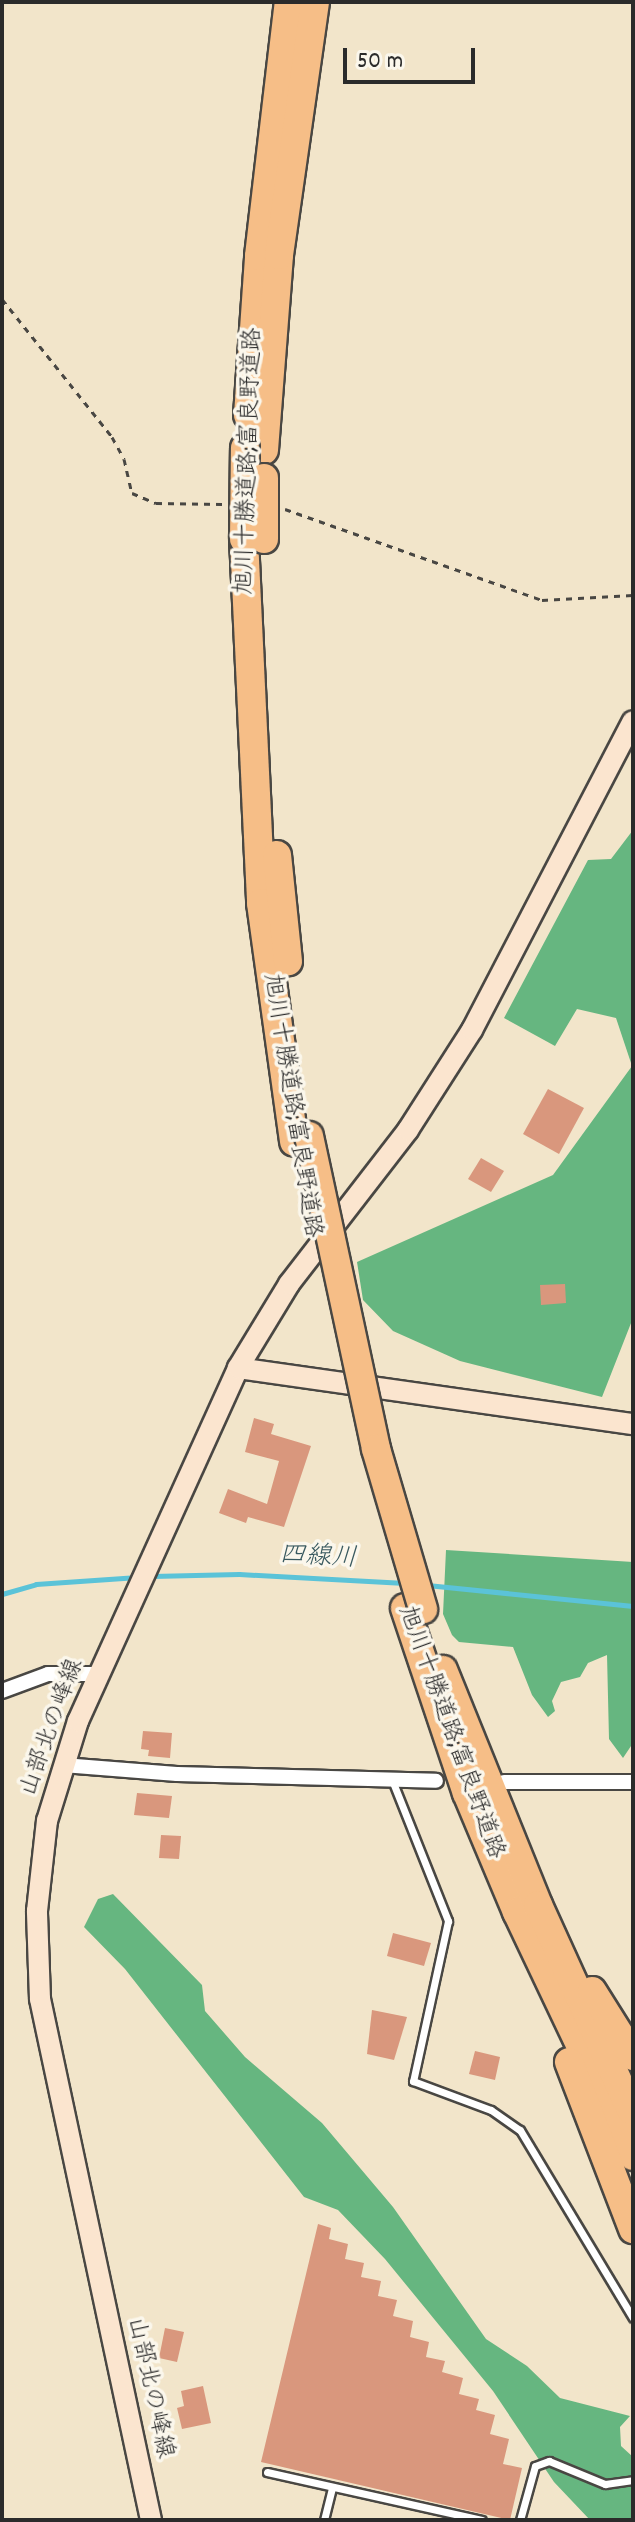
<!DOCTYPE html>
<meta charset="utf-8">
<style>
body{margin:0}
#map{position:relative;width:635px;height:2522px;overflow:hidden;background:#f2e5ca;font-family:Dekko,"Klee One",sans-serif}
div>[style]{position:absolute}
.forest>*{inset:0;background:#66b680}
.stream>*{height:5px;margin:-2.5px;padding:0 2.5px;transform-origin:2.5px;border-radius:2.5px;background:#5bc3d8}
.building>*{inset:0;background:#d9977d}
.path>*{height:3px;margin-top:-1.5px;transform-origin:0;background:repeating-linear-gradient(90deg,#494743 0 6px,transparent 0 12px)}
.roads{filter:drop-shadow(2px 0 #494743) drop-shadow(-2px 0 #494743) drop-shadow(0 2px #494743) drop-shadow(0 -2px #494743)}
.lane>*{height:7px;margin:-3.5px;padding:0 3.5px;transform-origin:3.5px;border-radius:3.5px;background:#fff}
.street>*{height:14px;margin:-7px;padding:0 7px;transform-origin:7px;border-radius:7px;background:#fff}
.secondary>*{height:20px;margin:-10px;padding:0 10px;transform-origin:10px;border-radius:10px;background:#fbe5cf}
.highway>*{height:28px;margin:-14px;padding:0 14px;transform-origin:14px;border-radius:14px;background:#f6be87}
.bridges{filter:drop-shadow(2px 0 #494743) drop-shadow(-2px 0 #494743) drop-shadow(0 2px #494743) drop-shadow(0 -2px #494743)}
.highway-bridge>*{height:28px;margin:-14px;padding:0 14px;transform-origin:14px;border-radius:14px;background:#f6be87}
span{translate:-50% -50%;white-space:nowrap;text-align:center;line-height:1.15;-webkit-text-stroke:7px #fbf7ec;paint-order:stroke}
.street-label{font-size:24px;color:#2b2b2b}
.water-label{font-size:26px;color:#39595f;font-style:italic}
.frame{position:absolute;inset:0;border:4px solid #2b2b2b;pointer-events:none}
.scale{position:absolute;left:343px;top:48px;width:132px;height:36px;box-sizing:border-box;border:4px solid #2b2b2b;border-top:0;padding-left:10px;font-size:24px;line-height:28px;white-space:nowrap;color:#2b2b2b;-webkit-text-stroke:6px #fbf7ec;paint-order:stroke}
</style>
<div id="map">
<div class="forest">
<div style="clip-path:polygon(633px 830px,633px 1318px,602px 1397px,460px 1361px,393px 1331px,363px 1300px,357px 1262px,553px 1175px,632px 1066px,616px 1018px,577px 1009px,555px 1046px,504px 1018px,588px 860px,611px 859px)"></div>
<div style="clip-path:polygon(446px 1550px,633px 1562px,633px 1743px,623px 1758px,609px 1739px,607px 1655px,588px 1663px,580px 1677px,561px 1682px,552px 1701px,555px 1711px,548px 1717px,532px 1695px,513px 1647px,459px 1642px,452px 1635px,443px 1614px)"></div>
<div style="clip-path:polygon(113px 1894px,202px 1985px,205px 2011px,245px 2057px,322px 2123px,393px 2207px,486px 2339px,527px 2366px,560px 2398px,630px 2416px,620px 2427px,621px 2446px,633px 2457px,633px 2520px,590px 2520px,554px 2482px,493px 2391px,385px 2259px,338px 2210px,304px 2197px,125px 1969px,84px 1927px,98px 1899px)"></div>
</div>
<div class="stream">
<div style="left:152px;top:1576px;width:87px;rotate:-1.3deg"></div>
<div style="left:239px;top:1574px;width:166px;rotate:3.1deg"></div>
<div style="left:427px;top:1585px;width:207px;rotate:5.8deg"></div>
<div style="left:2px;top:1594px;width:35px;rotate:-16deg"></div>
<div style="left:36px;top:1584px;width:102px;rotate:-3.9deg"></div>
</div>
<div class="building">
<div style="clip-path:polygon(548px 1089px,584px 1108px,559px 1154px,523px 1134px)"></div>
<div style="clip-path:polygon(481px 1158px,504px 1171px,491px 1192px,468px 1179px)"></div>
<div style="clip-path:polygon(565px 1284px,566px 1303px,541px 1305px,540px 1285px)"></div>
<div style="clip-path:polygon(254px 1418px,274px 1424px,271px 1434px,311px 1446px,284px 1527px,248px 1517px,246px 1523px,219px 1513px,228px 1489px,267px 1504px,279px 1461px,245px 1452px)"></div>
<div style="clip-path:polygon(143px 1731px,172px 1733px,170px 1758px,148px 1756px,149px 1750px,141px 1749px)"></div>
<div style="clip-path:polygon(137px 1793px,172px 1796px,169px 1818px,134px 1815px)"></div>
<div style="clip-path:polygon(161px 1835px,181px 1836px,179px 1859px,159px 1858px)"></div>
<div style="clip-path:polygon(393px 1933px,431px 1943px,424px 1966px,387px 1956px)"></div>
<div style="clip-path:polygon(372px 2010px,407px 2017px,394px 2060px,367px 2054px)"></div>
<div style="clip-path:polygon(475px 2051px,500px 2057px,495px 2080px,469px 2074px)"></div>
<div style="clip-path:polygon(318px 2224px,331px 2228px,329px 2239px,348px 2244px,345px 2259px,364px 2263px,361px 2277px,381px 2281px,378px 2296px,397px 2300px,393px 2316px,413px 2321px,410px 2337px,429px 2342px,426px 2357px,445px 2361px,442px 2372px,463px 2378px,459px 2394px,479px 2399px,476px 2410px,495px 2415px,490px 2434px,509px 2439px,503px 2464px,522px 2468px,510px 2520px,261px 2462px)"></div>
<div style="clip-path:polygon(165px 2328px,184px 2332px,177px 2362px,159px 2358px)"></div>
<div style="clip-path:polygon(203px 2386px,211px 2423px,182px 2429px,177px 2408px,184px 2406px,181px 2391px)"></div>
</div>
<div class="path">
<div style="left:2px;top:299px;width:176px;rotate:51.4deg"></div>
<div style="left:112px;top:437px;width:25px;rotate:61deg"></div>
<div style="left:124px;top:459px;width:35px;rotate:77deg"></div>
<div style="left:132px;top:493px;width:26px;rotate:23deg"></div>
<div style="left:156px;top:503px;width:66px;rotate:0.9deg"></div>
<div style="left:285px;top:509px;width:273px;rotate:19.5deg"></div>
<div style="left:542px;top:600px;width:91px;rotate:-3.1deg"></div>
</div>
<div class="roads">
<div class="lane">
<div style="left:392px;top:1780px;width:152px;rotate:68.3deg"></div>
<div style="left:448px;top:1921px;width:164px;rotate:102.3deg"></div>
<div style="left:413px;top:2081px;width:83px;rotate:20.4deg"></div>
<div style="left:491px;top:2110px;width:35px;rotate:35deg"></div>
<div style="left:520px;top:2130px;width:219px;rotate:59deg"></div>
<div style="left:267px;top:2472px;width:220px;rotate:12.6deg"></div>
<div style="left:324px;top:2520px;width:34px;rotate:-76deg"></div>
<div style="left:520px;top:2520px;width:56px;rotate:-74.5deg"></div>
<div style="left:535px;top:2466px;width:15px;rotate:-20deg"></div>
<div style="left:549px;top:2461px;width:61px;rotate:22.3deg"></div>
<div style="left:605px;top:2484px;width:28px;rotate:-8deg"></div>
</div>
<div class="street">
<div style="left:2px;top:1691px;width:49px;rotate:-20.3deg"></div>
<div style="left:48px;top:1674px;width:50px"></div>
<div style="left:63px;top:1765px;width:114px;rotate:4.5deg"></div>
<div style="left:177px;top:1774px;width:259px;rotate:1.5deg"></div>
<div style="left:504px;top:1782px;width:129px"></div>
</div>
<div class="secondary">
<div style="left:238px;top:1368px;width:399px;rotate:8.1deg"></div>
<div style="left:151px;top:2520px;width:533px;rotate:-102.03deg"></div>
<div style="left:40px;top:1999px;width:88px;rotate:-92deg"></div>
<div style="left:37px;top:1911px;width:91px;rotate:-83.7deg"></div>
<div style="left:47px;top:1821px;width:105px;rotate:-72.8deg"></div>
<div style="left:78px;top:1721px;width:388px;rotate:-65.6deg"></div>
<div style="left:238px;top:1368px;width:98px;rotate:-58.7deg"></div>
<div style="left:289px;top:1284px;width:195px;rotate:-52.3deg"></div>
<div style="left:408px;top:1130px;width:119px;rotate:-57.4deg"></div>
<div style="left:472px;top:1030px;width:348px;rotate:-62.5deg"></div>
</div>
<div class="highway">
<div style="left:248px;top:415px;width:159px;rotate:-86deg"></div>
<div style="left:259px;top:256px;width:256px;rotate:-83.3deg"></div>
<div style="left:264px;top:450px;width:196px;rotate:-85.6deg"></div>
<div style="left:279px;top:255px;width:256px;rotate:-81.9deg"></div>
<div style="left:244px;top:539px;width:364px;rotate:87.3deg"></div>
<div style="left:261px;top:903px;width:241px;rotate:82.1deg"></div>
<div style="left:277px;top:855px;width:107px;rotate:84.1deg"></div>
<div style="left:405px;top:1608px;width:195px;rotate:71.5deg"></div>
<div style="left:467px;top:1793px;width:129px;rotate:67.2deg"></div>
<div style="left:517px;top:1912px;width:270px;rotate:64.6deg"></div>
<div style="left:443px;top:1670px;width:253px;rotate:68deg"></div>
<div style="left:538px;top:1905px;width:225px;rotate:65.6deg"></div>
<div style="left:592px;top:1991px;width:77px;rotate:57.8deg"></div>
<div style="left:569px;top:2062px;width:179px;rotate:69deg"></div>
</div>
</div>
<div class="bridges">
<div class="highway-bridge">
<div style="left:244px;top:539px;width:91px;rotate:-89.4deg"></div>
<div style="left:264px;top:539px;width:61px;rotate:-90deg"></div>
<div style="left:309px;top:1136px;width:320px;rotate:77.9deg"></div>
<div style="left:376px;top:1449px;width:167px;rotate:73.6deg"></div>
</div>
</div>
<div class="street-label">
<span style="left:250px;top:461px;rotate:-88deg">旭川十勝道路;富良野道路</span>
<span style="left:291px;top:1106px;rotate:81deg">旭川十勝道路;富良野道路</span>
<span style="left:53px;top:1728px;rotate:-70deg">山部北の峰線</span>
<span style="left:450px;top:1733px;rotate:70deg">旭川十勝道路;富良野道路</span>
<span style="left:149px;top:2388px;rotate:78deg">山部北の峰線</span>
</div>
<div class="water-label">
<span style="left:318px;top:1558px;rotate:3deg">四線川</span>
</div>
<div class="frame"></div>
<div class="scale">50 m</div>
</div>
